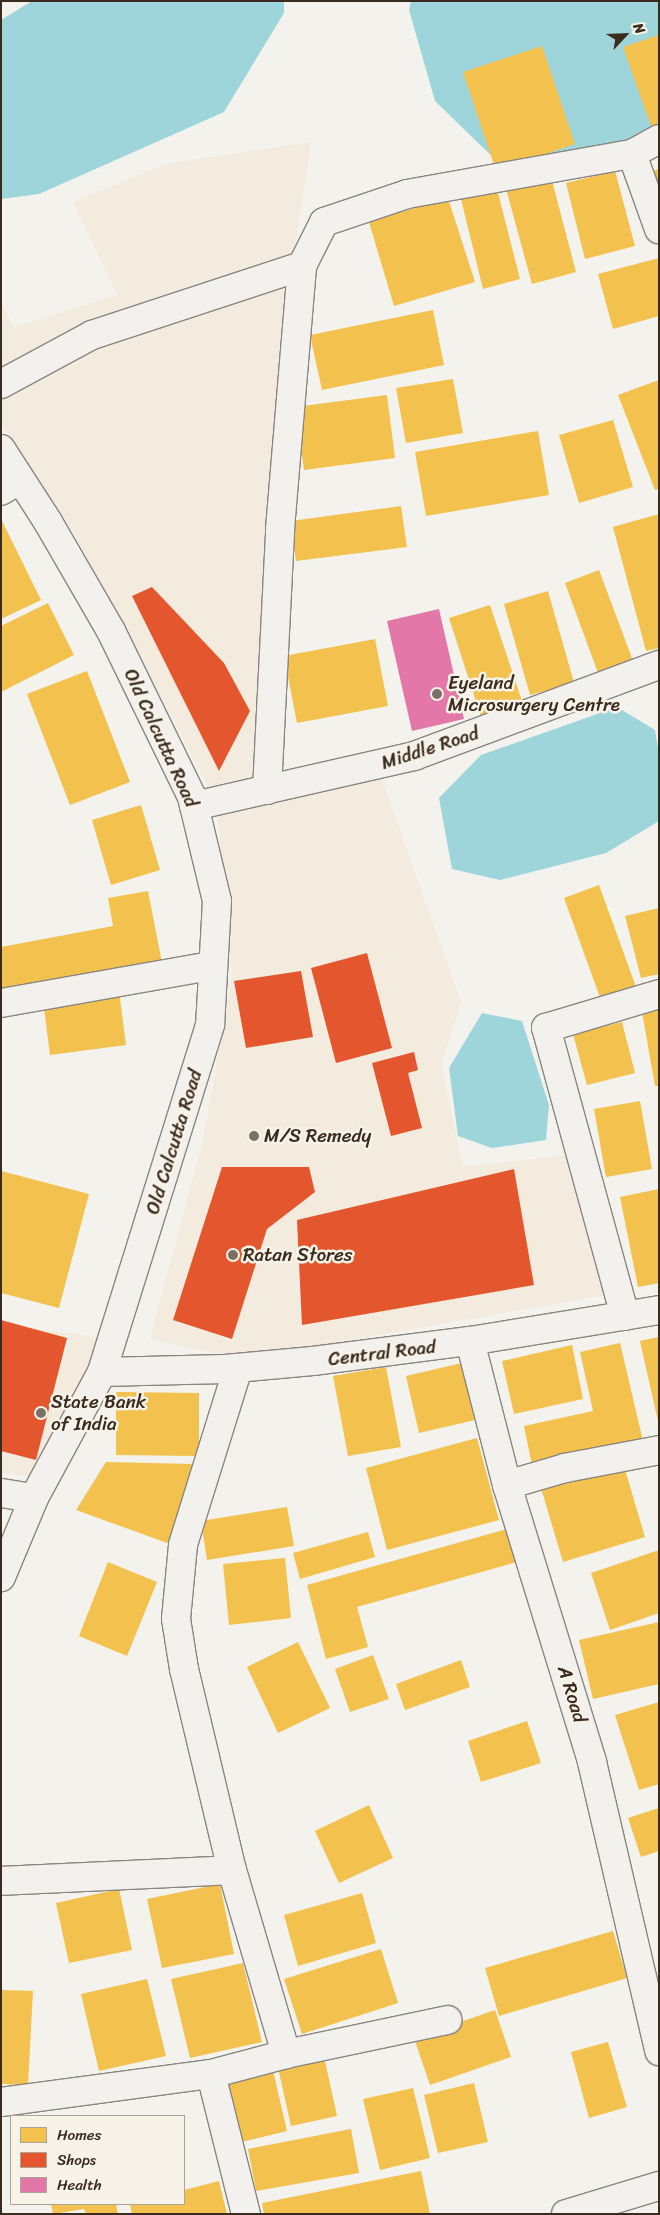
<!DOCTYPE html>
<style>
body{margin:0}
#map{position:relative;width:660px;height:2215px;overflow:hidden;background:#f4f2ec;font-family:Sriracha,sans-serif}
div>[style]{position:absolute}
.built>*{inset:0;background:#f3ebdd}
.water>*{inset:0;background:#9ed5db}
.homes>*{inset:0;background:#f2c14e}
.shops>*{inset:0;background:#e4572e}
.health>*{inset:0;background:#e377a8}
.roads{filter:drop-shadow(1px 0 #898580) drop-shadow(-1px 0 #898580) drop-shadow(0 1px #898580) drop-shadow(0 -1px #898580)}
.minor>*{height:28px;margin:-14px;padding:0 14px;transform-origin:14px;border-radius:14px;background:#f2f1ed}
.major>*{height:28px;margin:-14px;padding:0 14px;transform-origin:14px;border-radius:14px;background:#f2f1ed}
.dots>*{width:14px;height:14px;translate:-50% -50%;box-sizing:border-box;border:2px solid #f7f3e8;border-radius:50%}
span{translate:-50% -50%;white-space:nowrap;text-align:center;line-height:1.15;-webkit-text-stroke:5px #f7f3e8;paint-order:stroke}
.poi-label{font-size:19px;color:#3b2a1e}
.left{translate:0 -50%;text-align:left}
.street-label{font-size:19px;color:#3b2a1e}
.frame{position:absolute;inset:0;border:2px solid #3b2a1e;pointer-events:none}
.legend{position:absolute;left:10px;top:2115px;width:175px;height:90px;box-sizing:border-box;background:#f7f3e8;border:1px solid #aca397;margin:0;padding:6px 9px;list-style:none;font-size:15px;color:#3b2a1e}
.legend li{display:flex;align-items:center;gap:10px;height:25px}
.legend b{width:25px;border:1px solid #aca397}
.north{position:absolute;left:600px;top:10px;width:50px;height:50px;-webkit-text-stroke:4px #f7f3e8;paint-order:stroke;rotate:65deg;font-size:14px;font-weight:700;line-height:20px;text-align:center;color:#3b2a1e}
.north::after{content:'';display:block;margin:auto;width:18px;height:22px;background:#3b2a1e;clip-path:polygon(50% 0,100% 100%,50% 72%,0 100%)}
</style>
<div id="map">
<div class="built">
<div style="clip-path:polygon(311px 142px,286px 306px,260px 780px,209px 788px,74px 533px,1px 423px,1px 304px,14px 327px,118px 295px,73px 202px,166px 164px)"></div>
<div style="clip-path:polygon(381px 777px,461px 1002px,441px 1064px,463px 1167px,570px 1155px,611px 1294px,242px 1359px,150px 1339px,203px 1141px,232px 977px,217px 812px)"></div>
<div style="clip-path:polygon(1px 1324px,103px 1338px,39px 1478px,1px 1473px)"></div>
</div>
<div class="water">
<div style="clip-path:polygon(32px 1px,284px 1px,284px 13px,224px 112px,39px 194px,1px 199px,1px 20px)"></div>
<div style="clip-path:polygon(411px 1px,659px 1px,659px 139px,505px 169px,435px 101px,409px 10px)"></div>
<div style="clip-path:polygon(617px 707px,655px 730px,659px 754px,659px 821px,606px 853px,500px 880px,452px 869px,439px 798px,481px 755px)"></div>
<div style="clip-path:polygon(482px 1013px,522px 1021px,549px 1105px,546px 1140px,492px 1148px,458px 1136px,449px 1068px)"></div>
</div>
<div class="homes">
<div style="clip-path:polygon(659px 35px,659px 123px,651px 126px,623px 47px)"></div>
<div style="clip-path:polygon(542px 46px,575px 144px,496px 171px,463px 72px)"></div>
<div style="clip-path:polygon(659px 169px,659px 193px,652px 171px)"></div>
<div style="clip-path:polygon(615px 171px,635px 246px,585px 259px,566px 183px)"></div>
<div style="clip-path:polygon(550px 173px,576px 272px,532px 284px,505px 185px)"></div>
<div style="clip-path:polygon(495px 181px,520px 279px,483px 289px,459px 191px)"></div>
<div style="clip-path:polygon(448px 198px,475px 282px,394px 306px,369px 222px)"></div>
<div style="clip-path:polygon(659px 258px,659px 316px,613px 329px,598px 274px)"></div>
<div style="clip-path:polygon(433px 310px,444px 365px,322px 390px,310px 335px)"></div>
<div style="clip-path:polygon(453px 379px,463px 433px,406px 443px,396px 388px)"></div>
<div style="clip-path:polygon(659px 380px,659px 489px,655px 490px,618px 395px)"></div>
<div style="clip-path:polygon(387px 395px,395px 458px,304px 470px,295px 407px)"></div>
<div style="clip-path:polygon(613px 420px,633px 487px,579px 503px,559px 435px)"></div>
<div style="clip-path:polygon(538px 431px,549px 495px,426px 516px,415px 452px)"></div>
<div style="clip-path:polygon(401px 506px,407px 547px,296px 561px,291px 521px)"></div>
<div style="clip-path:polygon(659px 514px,659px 648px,646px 651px,613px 527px)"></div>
<div style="clip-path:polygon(1px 519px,41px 600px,1px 619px)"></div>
<div style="clip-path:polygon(599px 570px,633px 661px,598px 673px,565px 583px)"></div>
<div style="clip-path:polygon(548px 591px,574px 683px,530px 695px,504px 604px)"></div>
<div style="clip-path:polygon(48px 603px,74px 655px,1px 692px,1px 626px)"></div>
<div style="clip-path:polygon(490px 605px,524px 707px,482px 720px,449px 618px)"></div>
<div style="clip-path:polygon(375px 639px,388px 706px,297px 723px,284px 656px)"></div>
<div style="clip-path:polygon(87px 671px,130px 782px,70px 805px,27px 694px)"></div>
<div style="clip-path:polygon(141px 805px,160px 870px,111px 885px,92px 820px)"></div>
<div style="clip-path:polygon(599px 885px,636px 987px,601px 1000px,564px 898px)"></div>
<div style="clip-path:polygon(148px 891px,163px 968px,1px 999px,1px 947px,113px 926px,108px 898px)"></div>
<div style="clip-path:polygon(659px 908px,659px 974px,641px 978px,625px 916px)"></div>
<div style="clip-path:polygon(119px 991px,126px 1045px,50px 1055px,43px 1000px)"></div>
<div style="clip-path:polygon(659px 1003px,659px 1086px,655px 1086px,641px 1006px)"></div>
<div style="clip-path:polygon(622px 1022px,635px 1073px,587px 1085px,573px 1034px)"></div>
<div style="clip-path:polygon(640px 1101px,652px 1169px,606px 1177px,594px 1109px)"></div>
<div style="clip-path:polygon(1px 1171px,89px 1194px,59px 1308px,1px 1293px)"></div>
<div style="clip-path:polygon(659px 1189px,659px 1283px,638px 1287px,620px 1197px)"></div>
<div style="clip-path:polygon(659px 1337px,659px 1421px,658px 1421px,640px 1341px)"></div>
<div style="clip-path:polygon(620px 1343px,643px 1441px,532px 1465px,524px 1426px,593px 1411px,580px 1352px)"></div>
<div style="clip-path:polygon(572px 1345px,583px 1399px,514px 1414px,502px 1361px)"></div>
<div style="clip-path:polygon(462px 1363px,475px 1420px,419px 1433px,406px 1376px)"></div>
<div style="clip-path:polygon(386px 1367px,401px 1447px,348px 1456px,333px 1376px)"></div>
<div style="clip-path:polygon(116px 1392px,199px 1393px,199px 1456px,116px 1455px)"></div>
<div style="clip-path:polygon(477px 1438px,499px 1520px,387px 1550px,366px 1468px)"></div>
<div style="clip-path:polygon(106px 1462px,194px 1464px,170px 1544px,76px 1510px)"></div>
<div style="clip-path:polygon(623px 1463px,645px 1537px,563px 1562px,541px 1488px)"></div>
<div style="clip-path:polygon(287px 1507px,294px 1546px,207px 1560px,201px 1521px)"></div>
<div style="clip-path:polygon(507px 1529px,517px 1562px,357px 1607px,368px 1647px,326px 1659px,307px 1585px)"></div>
<div style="clip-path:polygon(368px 1532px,375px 1557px,300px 1579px,293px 1553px)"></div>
<div style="clip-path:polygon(659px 1550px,659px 1613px,610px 1630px,591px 1573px)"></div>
<div style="clip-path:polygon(285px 1558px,291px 1618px,229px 1625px,223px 1564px)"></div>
<div style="clip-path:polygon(108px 1562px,157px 1582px,127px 1656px,79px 1636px)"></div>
<div style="clip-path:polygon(659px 1622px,659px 1684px,593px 1699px,579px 1640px)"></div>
<div style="clip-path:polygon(298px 1642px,330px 1708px,278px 1733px,247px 1667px)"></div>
<div style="clip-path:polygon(373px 1655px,389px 1699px,350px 1712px,335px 1669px)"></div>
<div style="clip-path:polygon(461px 1660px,470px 1687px,405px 1710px,396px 1684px)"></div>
<div style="clip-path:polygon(659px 1702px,659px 1784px,639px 1790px,615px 1715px)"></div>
<div style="clip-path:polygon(527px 1721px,541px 1763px,481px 1782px,468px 1741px)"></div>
<div style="clip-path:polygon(369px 1805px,393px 1858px,339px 1883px,315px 1831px)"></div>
<div style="clip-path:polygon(659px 1808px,659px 1851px,641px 1857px,628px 1818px)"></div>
<div style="clip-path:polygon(220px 1884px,234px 1954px,162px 1968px,147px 1899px)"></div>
<div style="clip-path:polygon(119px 1889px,132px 1950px,69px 1963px,56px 1903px)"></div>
<div style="clip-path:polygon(362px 1893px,376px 1943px,298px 1966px,284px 1915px)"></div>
<div style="clip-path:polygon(613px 1931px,627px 1978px,499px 2016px,485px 1968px)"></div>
<div style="clip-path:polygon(381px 1949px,398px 2003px,302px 2034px,284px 1979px)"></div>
<div style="clip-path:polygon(243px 1963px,262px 2042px,190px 2058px,171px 1979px)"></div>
<div style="clip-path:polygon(147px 1979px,166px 2056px,99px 2071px,81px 1994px)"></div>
<div style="clip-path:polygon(1px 1990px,33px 1991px,28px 2085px,1px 2084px)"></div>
<div style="clip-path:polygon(495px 2010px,511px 2057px,430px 2085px,414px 2038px)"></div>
<div style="clip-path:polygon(608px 2042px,627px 2107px,589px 2118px,571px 2052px)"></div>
<div style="clip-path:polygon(323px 2052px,337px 2116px,291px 2126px,277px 2063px)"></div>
<div style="clip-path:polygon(272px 2066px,287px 2131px,237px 2143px,222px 2078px)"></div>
<div style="clip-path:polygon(474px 2083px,488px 2142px,438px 2153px,424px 2095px)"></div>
<div style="clip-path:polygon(413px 2088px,430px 2158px,380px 2170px,363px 2099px)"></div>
<div style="clip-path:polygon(351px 2129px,359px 2173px,256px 2191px,248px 2149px)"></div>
<div style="clip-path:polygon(421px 2171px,430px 2214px,264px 2214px,262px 2203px)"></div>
<div style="clip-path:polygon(219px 2181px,227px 2214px,132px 2214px,130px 2204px,184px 2204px,184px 2190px)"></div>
<div style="clip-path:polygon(51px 2204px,116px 2204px,118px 2214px,86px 2214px,84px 2209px,53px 2214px)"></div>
</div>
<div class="shops">
<div style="clip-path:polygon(152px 587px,224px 663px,250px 711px,219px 771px,132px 596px)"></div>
<div style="clip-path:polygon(367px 953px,392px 1048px,336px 1063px,311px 968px)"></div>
<div style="clip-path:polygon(301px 971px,313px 1037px,246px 1048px,234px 981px)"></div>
<div style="clip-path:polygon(414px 1052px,418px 1070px,408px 1073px,422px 1128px,391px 1136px,372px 1063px)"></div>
<div style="clip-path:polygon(222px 1167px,309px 1167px,315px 1192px,267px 1229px,232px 1339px,173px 1320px)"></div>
<div style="clip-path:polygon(514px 1169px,534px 1285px,302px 1325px,297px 1220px)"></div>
<div style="clip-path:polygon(1px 1320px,67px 1338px,36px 1460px,1px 1451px)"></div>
</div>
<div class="health">
<div style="clip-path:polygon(439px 609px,464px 719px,412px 731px,387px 621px)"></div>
</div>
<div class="roads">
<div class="minor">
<div style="left:632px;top:154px;width:80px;rotate:70.2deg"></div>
<div style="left:1px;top:384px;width:103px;rotate:-28.3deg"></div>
<div style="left:92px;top:335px;width:221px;rotate:-18.2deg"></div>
<div style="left:1px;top:491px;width:22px;rotate:-32deg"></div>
<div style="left:267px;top:790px;width:261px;rotate:-87.1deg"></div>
<div style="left:280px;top:529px;width:264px;rotate:-85.2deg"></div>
<div style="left:302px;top:266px;width:49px;rotate:-63.4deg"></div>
<div style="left:324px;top:222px;width:88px;rotate:-18.6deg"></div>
<div style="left:407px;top:194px;width:229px;rotate:-10.1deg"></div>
<div style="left:632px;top:154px;width:31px;rotate:-29deg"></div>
<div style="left:194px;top:806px;width:226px;rotate:-12.8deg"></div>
<div style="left:414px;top:756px;width:261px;rotate:-20.4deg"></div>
<div style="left:1px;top:1003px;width:213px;rotate:-10deg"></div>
<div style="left:625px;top:1316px;width:299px;rotate:-105.3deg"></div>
<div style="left:546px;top:1028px;width:118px;rotate:-16.7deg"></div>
<div style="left:470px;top:1341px;width:149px;rotate:75.6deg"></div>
<div style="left:507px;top:1485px;width:290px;rotate:72.9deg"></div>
<div style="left:592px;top:1762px;width:297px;rotate:76.9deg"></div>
<div style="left:238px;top:1368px;width:185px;rotate:107.3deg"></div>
<div style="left:183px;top:1545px;width:74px;rotate:95.4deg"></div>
<div style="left:176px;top:1619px;width:51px;rotate:80.9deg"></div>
<div style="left:184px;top:1669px;width:207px;rotate:76.6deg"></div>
<div style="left:232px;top:1870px;width:192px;rotate:73.6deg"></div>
<div style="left:102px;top:1372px;width:123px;rotate:-1.4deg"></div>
<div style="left:225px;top:1369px;width:88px;rotate:-5.2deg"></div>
<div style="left:313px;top:1361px;width:158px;rotate:-7.3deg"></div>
<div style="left:470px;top:1341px;width:192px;rotate:-9.3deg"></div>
<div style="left:507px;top:1485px;width:60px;rotate:-16.3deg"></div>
<div style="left:565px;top:1468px;width:96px;rotate:-10.8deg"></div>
<div style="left:1px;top:1493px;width:33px;rotate:9deg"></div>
<div style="left:1px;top:1881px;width:231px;rotate:-2.7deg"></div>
<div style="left:211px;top:2074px;width:144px;rotate:76deg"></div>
<div style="left:1px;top:2102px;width:212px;rotate:-7.6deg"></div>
<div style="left:211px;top:2074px;width:78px;rotate:-14.9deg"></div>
<div style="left:286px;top:2054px;width:165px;rotate:-11.9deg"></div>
<div style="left:566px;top:2214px;width:97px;rotate:-16.8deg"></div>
</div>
<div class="major">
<div style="left:1px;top:449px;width:87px;rotate:57.2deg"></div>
<div style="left:48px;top:522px;width:126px;rotate:60deg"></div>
<div style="left:111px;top:631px;width:185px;rotate:64deg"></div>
<div style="left:192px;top:797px;width:107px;rotate:76.5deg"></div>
<div style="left:217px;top:901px;width:124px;rotate:93.2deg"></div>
<div style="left:210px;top:1025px;width:363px;rotate:107.3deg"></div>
<div style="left:102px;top:1372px;width:143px;rotate:118.4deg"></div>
<div style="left:34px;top:1498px;width:86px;rotate:112.7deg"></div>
</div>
</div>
<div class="dots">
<div style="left:437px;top:694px;background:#7c7066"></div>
<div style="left:254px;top:1136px;background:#7c7066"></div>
<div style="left:233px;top:1255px;background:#7c7066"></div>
<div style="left:41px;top:1413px;background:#7c7066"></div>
</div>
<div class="poi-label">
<span class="left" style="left:448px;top:694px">Eyeland<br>Microsurgery Centre</span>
<span class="left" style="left:264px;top:1136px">M/S Remedy</span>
<span class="left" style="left:243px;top:1255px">Ratan Stores</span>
<span class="left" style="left:51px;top:1413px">State Bank<br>of India</span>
</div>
<div class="street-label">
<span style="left:161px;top:738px;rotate:65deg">Old Calcutta Road</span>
<span style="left:430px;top:748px;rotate:-18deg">Middle Road</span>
<span style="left:174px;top:1142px;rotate:-73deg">Old Calcutta Road</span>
<span style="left:382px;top:1353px;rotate:-7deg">Central Road</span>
<span style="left:572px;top:1694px;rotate:73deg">A Road</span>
</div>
<div class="frame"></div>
<ul class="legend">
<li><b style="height:14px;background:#f2c14e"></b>Homes</li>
<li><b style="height:14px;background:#e4572e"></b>Shops</li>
<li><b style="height:14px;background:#e377a8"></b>Health</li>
</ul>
<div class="north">N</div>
</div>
